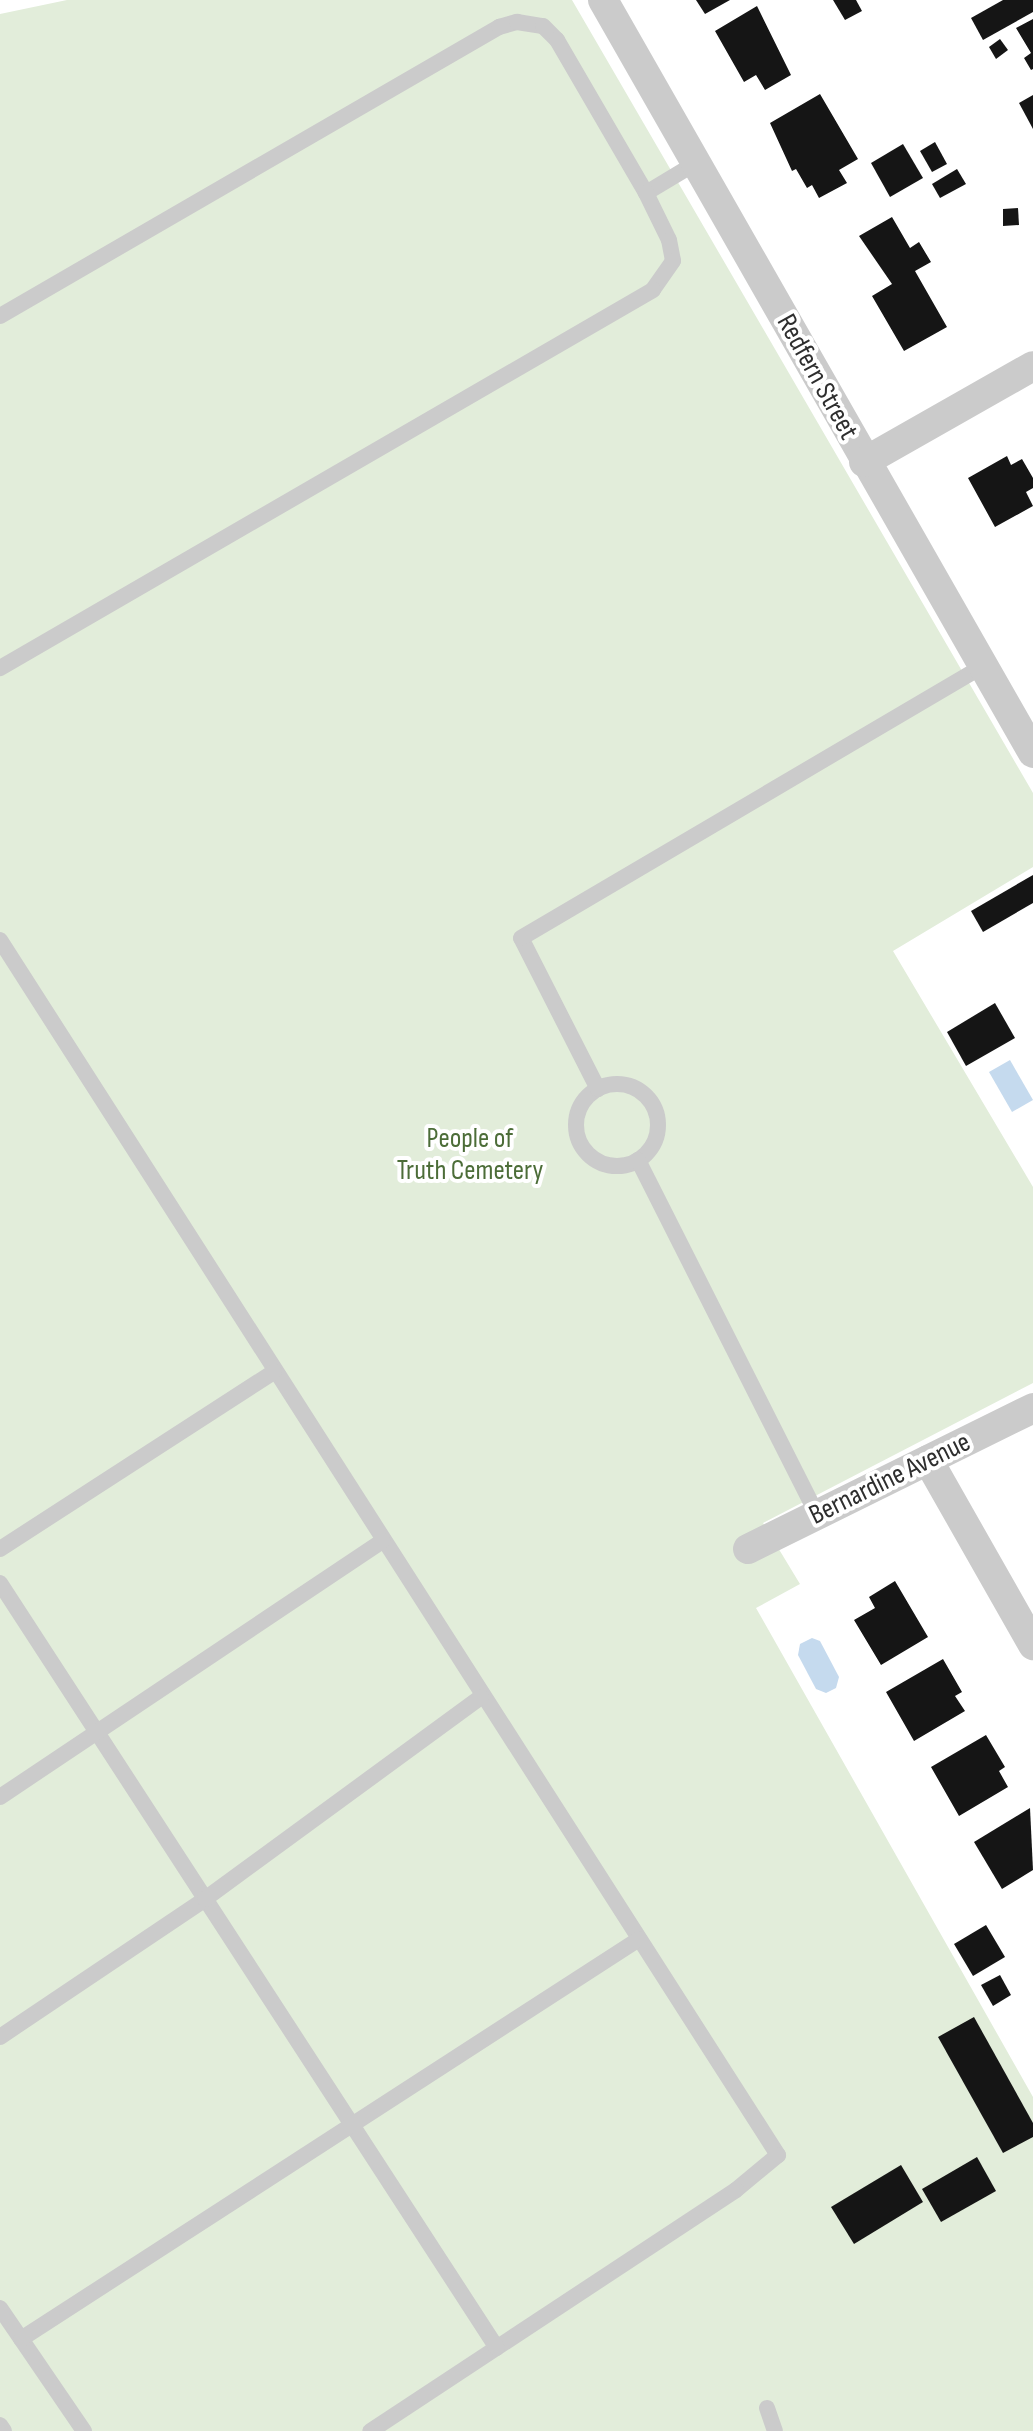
<!DOCTYPE html>
<style>
body{margin:0}
#map{position:relative;width:1033px;height:2431px;overflow:hidden;background:#fff;font-family:"Sofia Sans Condensed",sans-serif}
div>[style]{position:absolute}
.green>*{inset:0;background:#e2edda}
.water>*{inset:0;background:#c5daee}
.building>*{inset:0;background:#151515}
.lane>*{height:16px;margin:-8px;padding:0 8px;transform-origin:8px;border-radius:8px;background:#cbcbcb}
.lane>.ring{margin:-8px;padding:0;box-sizing:content-box;background:none;border:16px solid #cbcbcb;border-radius:50%}
.street>*{height:30px;margin:-15px;padding:0 15px;transform-origin:15px;border-radius:15px;background:#cbcbcb}
span{translate:-50% -50%;white-space:nowrap;text-align:center;line-height:1.15;-webkit-text-stroke:8px #fff;paint-order:stroke}
.street-label{font-size:28px;color:#2e2e2e}
.park-label{font-size:28px;color:#4c6d38}
</style>
<div id="map">
<div class="green">
<div style="clip-path:polygon(67px 0,572px 0,1033px 793px,1033px 867px,893px 951px,1033px 1187px,1033px 1383px,763px 1523px,800px 1584px,756px 1608px,1033px 2097px,1033px 2431px,0 2431px,0 14px)"></div>
</div>
<div class="water">
<div style="clip-path:polygon(1010px 1060px,1033px 1100px,1012px 1112px,989px 1072px)"></div>
<div style="clip-path:polygon(812px 1638px,820px 1641px,839px 1677px,836px 1688px,826px 1693px,816px 1689px,798px 1655px,800px 1644px)"></div>
</div>
<div class="building">
<div style="clip-path:polygon(696px 0,730px 0,705px 14px)"></div>
<div style="clip-path:polygon(833px 0,856px 0,862px 11px,845px 20px)"></div>
<div style="clip-path:polygon(1003px 0,1033px 0,1033px 12px,983px 40px,971px 18px)"></div>
<div style="clip-path:polygon(757px 6px,791px 75px,765px 90px,756px 75px,744px 82px,715px 31px)"></div>
<div style="clip-path:polygon(1033px 19px,1033px 69px,1031px 70px,1024px 58px,1031px 53px,1016px 28px)"></div>
<div style="clip-path:polygon(1000px 39px,1008px 50px,996px 59px,989px 47px)"></div>
<div style="clip-path:polygon(820px 94px,858px 159px,839px 170px,847px 183px,819px 198px,812px 185px,807px 188px,796px 169px,792px 171px,770px 123px)"></div>
<div style="clip-path:polygon(1033px 95px,1033px 129px,1019px 103px)"></div>
<div style="clip-path:polygon(935px 142px,947px 164px,932px 172px,920px 151px)"></div>
<div style="clip-path:polygon(903px 144px,923px 178px,890px 197px,871px 163px)"></div>
<div style="clip-path:polygon(957px 169px,966px 184px,940px 198px,932px 184px)"></div>
<div style="clip-path:polygon(1018px 208px,1019px 225px,1003px 226px,1003px 209px)"></div>
<div style="clip-path:polygon(892px 217px,910px 248px,919px 242px,931px 262px,915px 271px,947px 327px,904px 351px,872px 296px,892px 284px,859px 236px)"></div>
<div style="clip-path:polygon(1007px 456px,1011px 465px,1022px 459px,1033px 478px,1033px 488px,1026px 492px,1033px 506px,995px 527px,968px 478px)"></div>
<div style="clip-path:polygon(1033px 875px,1033px 903px,983px 932px,971px 911px)"></div>
<div style="clip-path:polygon(995px 1003px,1015px 1038px,966px 1066px,947px 1032px)"></div>
<div style="clip-path:polygon(895px 1581px,928px 1637px,881px 1665px,854px 1620px,875px 1608px,869px 1597px)"></div>
<div style="clip-path:polygon(943px 1659px,962px 1692px,955px 1696px,965px 1711px,914px 1741px,886px 1692px)"></div>
<div style="clip-path:polygon(986px 1735px,1005px 1767px,999px 1771px,1008px 1787px,959px 1816px,931px 1767px)"></div>
<div style="clip-path:polygon(1030px 1808px,1033px 1870px,1002px 1889px,974px 1842px)"></div>
<div style="clip-path:polygon(986px 1925px,1005px 1957px,973px 1976px,954px 1944px)"></div>
<div style="clip-path:polygon(1000px 1975px,1011px 1995px,993px 2006px,981px 1985px)"></div>
<div style="clip-path:polygon(974px 2017px,1033px 2123px,1033px 2137px,1003px 2153px,938px 2037px)"></div>
<div style="clip-path:polygon(977px 2157px,996px 2191px,941px 2222px,922px 2189px)"></div>
<div style="clip-path:polygon(901px 2165px,923px 2202px,854px 2244px,831px 2207px)"></div>
</div>
<div class="lane">
<div style="left:646px;top:193px;width:58px;rotate:-31deg"></div>
<div style="left:0;top:316px;width:577px;rotate:-30.08deg"></div>
<div style="left:499px;top:27px;width:19px;rotate:-16deg"></div>
<div style="left:517px;top:22px;width:26px;rotate:9deg"></div>
<div style="left:543px;top:26px;width:20px;rotate:45deg"></div>
<div style="left:557px;top:40px;width:177px;rotate:59.8deg"></div>
<div style="left:646px;top:193px;width:52px;rotate:63.9deg"></div>
<div style="left:669px;top:240px;width:21px;rotate:79deg"></div>
<div style="left:673px;top:261px;width:35px;rotate:125deg"></div>
<div style="left:653px;top:290px;width:755px;rotate:149.93deg"></div>
<div style="left:0;top:940px;width:1443px;rotate:57.37deg"></div>
<div style="left:778px;top:2155px;width:55px;rotate:140.2deg"></div>
<div style="left:736px;top:2190px;width:438px;rotate:146.6deg"></div>
<div class="ring" style="left:576px;top:1084px;width:66px;height:66px"></div>
<div style="left:598px;top:1089px;width:169px;rotate:-117deg"></div>
<div style="left:521px;top:938px;width:536px;rotate:-30.49deg"></div>
<div style="left:638px;top:1160px;width:398px;rotate:63.2deg"></div>
<div style="left:0;top:1549px;width:326px;rotate:-32.9deg"></div>
<div style="left:0;top:1583px;width:912px;rotate:56.99deg"></div>
<div style="left:0;top:1797px;width:460px;rotate:-33.8deg"></div>
<div style="left:0;top:2037px;width:247px;rotate:-33.9deg"></div>
<div style="left:205px;top:1899px;width:342px;rotate:-36.2deg"></div>
<div style="left:0;top:2308px;width:149px;rotate:55.7deg"></div>
<div style="left:21px;top:2339px;width:736px;rotate:-32.91deg"></div>
<div style="left:767px;top:2408px;width:24px;rotate:71deg"></div>
<div style="left:0;top:2425px;width:7px;rotate:56deg"></div>
</div>
<div class="street">
<div style="left:603px;top:0;width:867px;rotate:60.27deg"></div>
<div style="left:864px;top:462px;width:194px;rotate:-29.6deg"></div>
<div style="left:928px;top:1460px;width:213px;rotate:60.4deg"></div>
<div style="left:748px;top:1549px;width:318px;rotate:-26.3deg"></div>
</div>
<div class="street-label">
<span style="left:817px;top:377px;rotate:61deg">Redfern Street</span>
<span style="left:890px;top:1479px;rotate:-26deg">Bernardine Avenue</span>
</div>
<div class="park-label">
<span style="left:470px;top:1155px">People of<br>Truth Cemetery</span>
</div>
</div>
